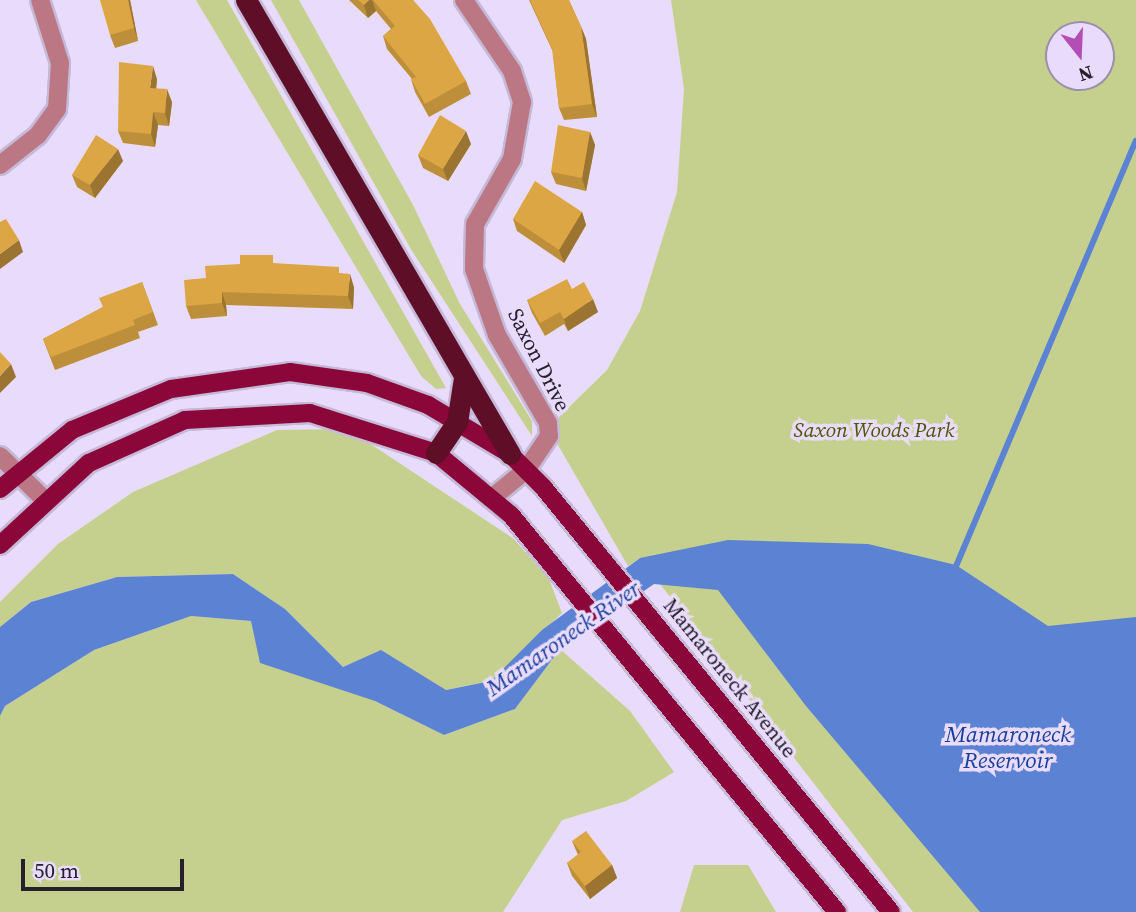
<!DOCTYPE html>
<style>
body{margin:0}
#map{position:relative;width:1136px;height:912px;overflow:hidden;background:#e9dbfc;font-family:"Source Serif 4",serif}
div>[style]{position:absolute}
.green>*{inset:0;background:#c5d08e}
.water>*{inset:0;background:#5c82d3}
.stream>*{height:6px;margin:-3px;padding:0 3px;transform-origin:3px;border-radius:3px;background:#5c82d3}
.roads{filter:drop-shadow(2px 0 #c6b9d7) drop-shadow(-2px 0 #c6b9d7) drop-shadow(0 2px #c6b9d7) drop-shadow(0 -2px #c6b9d7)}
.minor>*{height:18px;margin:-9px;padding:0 9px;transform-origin:9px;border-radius:9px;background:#bb7884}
.major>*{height:18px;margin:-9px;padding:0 9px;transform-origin:9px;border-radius:9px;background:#8b0639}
.highway>*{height:21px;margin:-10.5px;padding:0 10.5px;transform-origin:10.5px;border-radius:10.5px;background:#5f0e28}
.wall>*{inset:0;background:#bd8f3a}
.shaded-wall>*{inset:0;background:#9a7430}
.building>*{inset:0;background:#dca644}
span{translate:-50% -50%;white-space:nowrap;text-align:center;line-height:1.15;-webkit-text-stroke:7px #e9dbfc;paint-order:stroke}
.street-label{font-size:21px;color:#25202c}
.park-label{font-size:21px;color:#4d5607;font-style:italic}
.water-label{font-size:23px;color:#193f9d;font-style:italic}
.north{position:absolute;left:1045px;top:21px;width:70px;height:70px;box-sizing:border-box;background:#e9dbfc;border:2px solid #9b90a9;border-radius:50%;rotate:162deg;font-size:19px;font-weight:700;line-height:28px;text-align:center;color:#25202c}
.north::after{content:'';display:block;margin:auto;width:24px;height:32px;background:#b24eb5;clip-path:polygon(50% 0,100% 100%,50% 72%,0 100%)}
.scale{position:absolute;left:21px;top:859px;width:163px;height:32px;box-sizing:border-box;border:4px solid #25202c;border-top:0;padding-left:9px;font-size:21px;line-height:24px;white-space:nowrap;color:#25202c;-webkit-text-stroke:5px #e9dbfc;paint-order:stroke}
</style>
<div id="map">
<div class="green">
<div style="clip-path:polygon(196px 0,227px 0,446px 388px,436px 389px,421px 376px)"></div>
<div style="clip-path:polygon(271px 0,299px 0,413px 205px,460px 304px,532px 421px,532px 436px,412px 251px)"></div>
<div style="clip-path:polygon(evenodd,671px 0,1136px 0,1136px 912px,913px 912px,640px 558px,628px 566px,558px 445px,559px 417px,607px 370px,640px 311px,677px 192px,684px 89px,671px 0,1059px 35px,1101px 35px,1101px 77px,1059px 77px,1059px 35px)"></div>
<div style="clip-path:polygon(348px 429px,514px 539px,549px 579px,562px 613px,491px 681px,445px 690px,381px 651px,343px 667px,285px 609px,233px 574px,117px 577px,31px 602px,0 627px,0 602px,58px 544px,133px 492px,277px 430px)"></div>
<div style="clip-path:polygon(191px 616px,251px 621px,375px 701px,444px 735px,515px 709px,560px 649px,630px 711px,674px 772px,626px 801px,562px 820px,503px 912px,0 912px,0 716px,5px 706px,94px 650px)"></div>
<div style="clip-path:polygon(694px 865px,748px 865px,776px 912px,680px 912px)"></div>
</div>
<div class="water">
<div style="clip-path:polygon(728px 540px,868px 544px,956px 565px,1048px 626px,1136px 617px,1136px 912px,980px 912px,806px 706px,718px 590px,654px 584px,560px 649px,515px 709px,444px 735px,375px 701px,260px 663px,251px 621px,191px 616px,94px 650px,5px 706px,0 716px,0 627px,31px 602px,117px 577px,233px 574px,285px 609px,343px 667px,381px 650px,446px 690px,491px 681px,542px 630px,640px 558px)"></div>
</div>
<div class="stream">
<div style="left:954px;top:571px;width:467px;rotate:-67.1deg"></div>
</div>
<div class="roads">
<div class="minor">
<div style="left:464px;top:0;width:86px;rotate:55.9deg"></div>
<div style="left:512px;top:71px;width:33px;rotate:72deg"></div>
<div style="left:522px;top:102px;width:58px;rotate:100deg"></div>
<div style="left:512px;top:159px;width:75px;rotate:119.6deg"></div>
<div style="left:475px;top:224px;width:45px;rotate:91.3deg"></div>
<div style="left:474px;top:269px;width:70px;rotate:70.8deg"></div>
<div style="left:497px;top:335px;width:102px;rotate:59.9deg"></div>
<div style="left:548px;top:423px;width:13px;rotate:86deg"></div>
<div style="left:549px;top:436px;width:41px;rotate:124.1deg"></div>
<div style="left:526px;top:470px;width:43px;rotate:140.7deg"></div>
<div style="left:0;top:165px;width:48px;rotate:-38.3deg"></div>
<div style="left:38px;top:135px;width:32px;rotate:-54deg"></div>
<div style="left:57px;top:109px;width:46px;rotate:-86.3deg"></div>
<div style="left:60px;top:63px;width:66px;rotate:-107.6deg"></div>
<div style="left:0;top:456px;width:63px;rotate:44.4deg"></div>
</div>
<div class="major">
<div style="left:0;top:489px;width:93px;rotate:-39.3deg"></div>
<div style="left:72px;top:430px;width:107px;rotate:-22.5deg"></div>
<div style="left:171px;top:389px;width:120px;rotate:-8.1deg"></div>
<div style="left:290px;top:372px;width:78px;rotate:8.1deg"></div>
<div style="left:367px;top:383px;width:65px;rotate:19.8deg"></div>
<div style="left:428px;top:405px;width:96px;rotate:30.9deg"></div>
<div style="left:510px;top:454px;width:47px;rotate:45deg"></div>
<div style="left:543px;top:487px;width:549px;rotate:50.69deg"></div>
<div style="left:0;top:545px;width:121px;rotate:-42.7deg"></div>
<div style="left:89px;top:463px;width:105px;rotate:-24.1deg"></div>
<div style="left:185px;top:420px;width:125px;rotate:-3.2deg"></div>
<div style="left:310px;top:413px;width:132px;rotate:17.6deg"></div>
<div style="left:436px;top:453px;width:97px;rotate:39.6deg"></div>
<div style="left:511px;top:515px;width:514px;rotate:50.61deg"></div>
</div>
<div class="highway">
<div style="left:246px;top:0;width:525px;rotate:59.82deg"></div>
<div style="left:436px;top:453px;width:37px;rotate:-56deg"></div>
<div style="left:457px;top:422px;width:45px;rotate:-81deg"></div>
</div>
</div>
<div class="wall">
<div style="clip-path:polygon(130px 0,138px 41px,115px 48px,110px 35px)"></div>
<div style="clip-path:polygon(349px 0,413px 0,466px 81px,471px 94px,429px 117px,415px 92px,411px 79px,412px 79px,387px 49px,383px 36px,391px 29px,376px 11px,368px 18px)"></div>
<div style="clip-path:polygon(529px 0,569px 0,586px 39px,597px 117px,564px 120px,559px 108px,553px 52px)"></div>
<div style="clip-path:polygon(157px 79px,156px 88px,172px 102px,169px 126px,158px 125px,155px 147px,123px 143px,118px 131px)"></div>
<div style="clip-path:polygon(590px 132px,595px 145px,586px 191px,556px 184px,551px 172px)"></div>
<div style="clip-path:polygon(471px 144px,448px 181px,423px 168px,418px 155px)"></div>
<div style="clip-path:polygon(123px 161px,95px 198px,77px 187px,72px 175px)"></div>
<div style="clip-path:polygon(582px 212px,586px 225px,564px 263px,517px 231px,513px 219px)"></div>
<div style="clip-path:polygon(276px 264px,342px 274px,354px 287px,353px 309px,226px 305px,227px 316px,191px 319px,186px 306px)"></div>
<div style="clip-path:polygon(142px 282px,158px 325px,138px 332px,140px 338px,55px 370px,43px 339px,103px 307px)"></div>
<div style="clip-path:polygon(572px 289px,598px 312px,568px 331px,564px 324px,545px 336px,532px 313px,527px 300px)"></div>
<div style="clip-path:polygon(572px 841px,612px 865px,617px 878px,590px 899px,572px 876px,567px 863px,578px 855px)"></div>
</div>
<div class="shaded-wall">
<div style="clip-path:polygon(128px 0,130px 0,138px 41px,134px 28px)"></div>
<div style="clip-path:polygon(369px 0,372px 0,376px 11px,368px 18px,364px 5px)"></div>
<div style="clip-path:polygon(581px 26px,586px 39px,597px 117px,592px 104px)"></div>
<div style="clip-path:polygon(153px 66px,157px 79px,155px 101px,150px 88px)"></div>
<div style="clip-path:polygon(167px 89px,172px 102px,169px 126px,165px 113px)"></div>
<div style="clip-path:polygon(153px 112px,158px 125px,155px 147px,151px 134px)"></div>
<div style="clip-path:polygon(466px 131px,471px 144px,448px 181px,443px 169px)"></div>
<div style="clip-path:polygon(590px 132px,595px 145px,586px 191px,582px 178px)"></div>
<div style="clip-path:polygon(118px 149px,123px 161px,95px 198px,90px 185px)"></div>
<div style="clip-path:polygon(582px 212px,586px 225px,564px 263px,559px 250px)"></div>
<div style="clip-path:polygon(19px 240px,23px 252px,0 269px,0 254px)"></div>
<div style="clip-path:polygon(350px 274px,354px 287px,353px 309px,348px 296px)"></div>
<div style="clip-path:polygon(222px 292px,226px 305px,227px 316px,222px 303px)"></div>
<div style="clip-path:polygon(593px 299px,598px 312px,568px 331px,564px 319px)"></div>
<div style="clip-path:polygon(11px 364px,16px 377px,0 393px,0 376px)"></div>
<div style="clip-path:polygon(612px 865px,617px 878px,590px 899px,585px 886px)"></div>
</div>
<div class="building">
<div style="clip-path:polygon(100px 0,128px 0,134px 28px,110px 35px)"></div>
<div style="clip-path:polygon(358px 0,369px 0,364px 5px)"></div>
<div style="clip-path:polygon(373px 0,413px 0,430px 19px,466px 81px,425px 104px,411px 79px,416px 77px,383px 36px,395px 26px)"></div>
<div style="clip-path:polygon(530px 0,569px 0,581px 26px,592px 104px,559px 108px,552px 49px)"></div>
<div style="clip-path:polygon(119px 62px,153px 66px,150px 88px,167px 89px,165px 113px,153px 112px,151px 134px,118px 131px)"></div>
<div style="clip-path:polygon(440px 115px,466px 131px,443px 169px,418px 155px)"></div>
<div style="clip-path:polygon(558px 125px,590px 132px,582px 178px,551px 172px)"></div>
<div style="clip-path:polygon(96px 135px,118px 149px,90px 185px,72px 175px)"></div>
<div style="clip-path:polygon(535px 181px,582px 212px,559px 250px,513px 219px)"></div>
<div style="clip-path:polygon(6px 219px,19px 240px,0 254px,0 222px)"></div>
<div style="clip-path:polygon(240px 255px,273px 255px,273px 263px,339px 267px,339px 273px,350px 274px,348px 296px,222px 292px,222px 303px,186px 306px,184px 280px,206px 278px,205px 266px,240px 264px)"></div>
<div style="clip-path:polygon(567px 279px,572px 289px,584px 282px,593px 299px,564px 319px,560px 312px,540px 323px,527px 300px)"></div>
<div style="clip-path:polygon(142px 282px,153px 312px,133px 320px,135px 325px,51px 357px,43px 339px,103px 307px,99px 298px)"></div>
<div style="clip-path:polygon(0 352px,11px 364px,0 376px)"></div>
<div style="clip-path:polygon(586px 831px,612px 865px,585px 886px,567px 863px,581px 852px,572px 841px)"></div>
</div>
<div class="street-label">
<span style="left:539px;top:360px;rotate:63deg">Saxon Drive</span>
<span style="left:730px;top:678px;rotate:51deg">Mamaroneck Avenue</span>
</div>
<div class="park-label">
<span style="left:874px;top:430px">Saxon Woods Park</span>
</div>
<div class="water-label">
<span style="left:563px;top:638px;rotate:-35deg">Mamaroneck River</span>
<span style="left:1008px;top:747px">Mamaroneck<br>Reservoir</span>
</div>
<div class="north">N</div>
<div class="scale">50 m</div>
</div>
